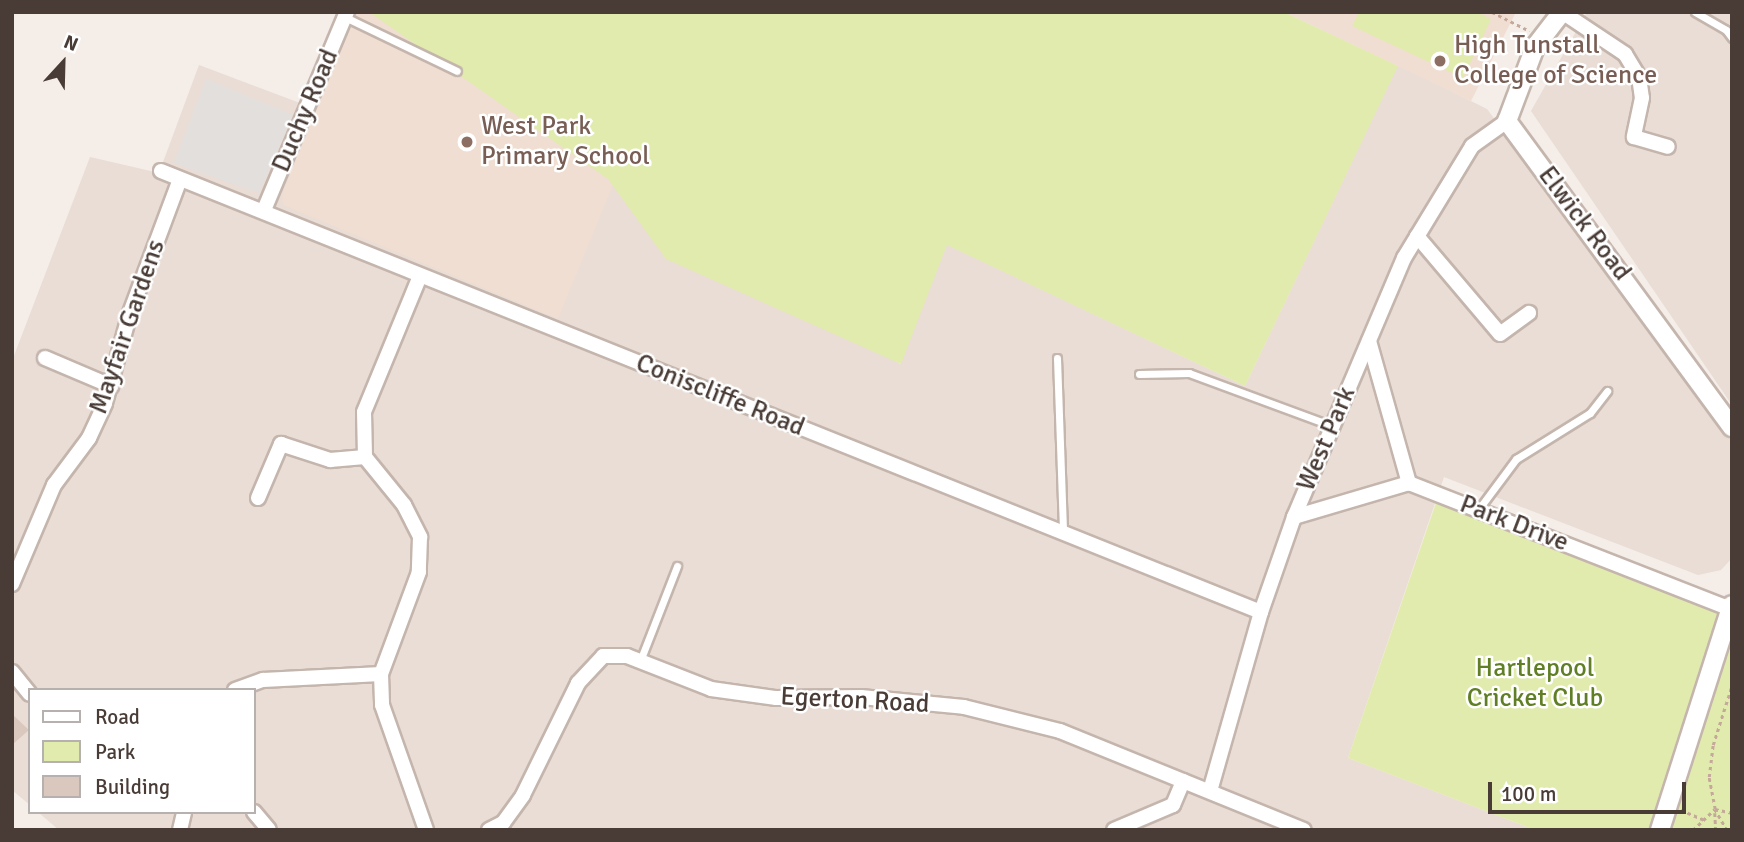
<!DOCTYPE html>
<style>
body{margin:0}
#map{position:relative;width:1744px;height:842px;overflow:hidden;background:#f5ede8;font-family:Signika,sans-serif}
div>[style]{position:absolute}
.residential>*{inset:0;background:#e9ddd5}
.education>*{inset:0;background:#efded1}
.green>*{inset:0;background:#e1ebae}
.parking>*{inset:0;background:#e3dfdd}
.building>*{inset:0;background:#dac8bf}
.path>*{height:2.5px;margin-top:-1.25px;transform-origin:0;background:repeating-linear-gradient(90deg,#c4a99a 0 3.5px,transparent 0 7px)}
.roads{filter:drop-shadow(2px 0 #c4b5ad) drop-shadow(-2px 0 #c4b5ad) drop-shadow(0 2px #c4b5ad) drop-shadow(0 -2px #c4b5ad)}
.service>*{height:7px;margin:-3.5px;padding:0 3.5px;transform-origin:3.5px;border-radius:3.5px;background:#fff}
.minor>*{height:14px;margin:-7px;padding:0 7px;transform-origin:7px;border-radius:7px;background:#fff}
.tertiary>*{height:18px;margin:-9px;padding:0 9px;transform-origin:9px;border-radius:9px;background:#fff}
.dots>*{width:19px;height:19px;translate:-50% -50%;box-sizing:border-box;border:4px solid #fff;border-radius:50%}
span{translate:-50% -50%;white-space:nowrap;text-align:center;line-height:1.15;-webkit-text-stroke:5px #fff;paint-order:stroke}
.education-label{font-size:26px;color:#785e54}
.left{translate:0 -50%;text-align:left}
.street-label{font-size:26px;color:#493c36}
.park-label{font-size:26px;color:#607e25}
.frame{position:absolute;inset:0;border:14px solid #493c36;pointer-events:none}
.legend{position:absolute;left:28px;top:688px;width:228px;height:126px;box-sizing:border-box;background:#fff;border:2px solid #b6b1af;margin:0;padding:9px 12px;list-style:none;font-size:21px;color:#493c36}
.legend li{display:flex;align-items:center;gap:14px;height:35px}
.legend b{width:35px;border:2px solid #b6b1af}
.north{position:absolute;left:28px;top:28px;width:70px;height:70px;-webkit-text-stroke:5px #fff;paint-order:stroke;rotate:22deg;font-size:19px;font-weight:700;line-height:28px;text-align:center;color:#493c36}
.north::after{content:'';display:block;margin:auto;width:24px;height:32px;background:#493c36;clip-path:polygon(50% 0,100% 100%,50% 72%,0 100%)}
.scale{position:absolute;left:1488px;top:782px;width:198px;height:32px;box-sizing:border-box;border:4px solid #493c36;border-top:0;padding-left:9px;font-size:21px;line-height:24px;white-space:nowrap;color:#493c36;-webkit-text-stroke:5px #fff;paint-order:stroke}
</style>
<div id="map">
<div class="residential">
<div style="clip-path:polygon(362px 12px,376px 12px,900px 364px,946px 244px,1245px 386px,1398px 65px,1487px 109px,1732px 438px,1732px 558px,1721px 570px,1698px 575px,1444px 477px,1348px 758px,1535px 830px,59px 830px,38px 812px,254px 812px,254px 690px,30px 690px,30px 805px,12px 790px,12px 361px,90px 157px,159px 173px,199px 65px,300px 103px)"></div>
<div style="clip-path:polygon(1587px 12px,1732px 12px,1732px 405px,1531px 111px)"></div>
</div>
<div class="education">
<div style="clip-path:polygon(357px 12px,684px 12px,558px 319px,283px 205px,282px 194px)"></div>
<div style="clip-path:polygon(1284px 12px,1516px 12px,1471px 101px)"></div>
</div>
<div class="green">
<div style="clip-path:polygon(369px 12px,1284px 12px,1398px 66px,1245px 386px,947px 245px,901px 364px,666px 259px,608px 179px)"></div>
<div style="clip-path:polygon(1359px 12px,1477px 12px,1491px 19px,1463px 78px,1352px 26px)"></div>
<div style="clip-path:polygon(1437px 500px,1720px 610px,1652px 830px,1535px 830px,1348px 758px)"></div>
<div style="clip-path:polygon(1732px 635px,1732px 830px,1671px 830px)"></div>
</div>
<div class="parking">
<div style="clip-path:polygon(206px 79px,293px 115px,259px 193px,174px 163px)"></div>
</div>
<div class="building">
<div style="clip-path:polygon(12px 714px,29px 730px,12px 745px)"></div>
</div>
<div class="path">
<div style="left:1326px;top:12px;width:1px"></div>
<div style="left:1492px;top:12px;width:42px;rotate:26.6deg"></div>
<div style="left:1715px;top:809px;width:24px;rotate:60deg"></div>
<div style="left:1715px;top:809px;width:17px;rotate:13deg"></div>
<div style="left:1681px;top:810px;width:25px;rotate:23deg"></div>
<div style="left:1715px;top:813px;width:17px;rotate:87deg"></div>
<div style="left:1693px;top:830px;width:30px;rotate:-44deg"></div>
<div style="left:1715px;top:809px;width:33px;rotate:-101deg"></div>
<div style="left:1709px;top:777px;width:32px;rotate:-83deg"></div>
<div style="left:1713px;top:745px;width:63px;rotate:-72.4deg"></div>
</div>
<div class="roads">
<div class="service">
<div style="left:1695px;top:12px;width:36px;rotate:30deg"></div>
<div style="left:1726px;top:30px;width:10px;rotate:53deg"></div>
<div style="left:345px;top:17px;width:124px;rotate:25.7deg"></div>
<div style="left:1057px;top:358px;width:175px;rotate:88deg"></div>
<div style="left:1139px;top:374px;width:50px;rotate:-1.1deg"></div>
<div style="left:1189px;top:373px;width:153px;rotate:20.3deg"></div>
<div style="left:1478px;top:510px;width:64px;rotate:-53.3deg"></div>
<div style="left:1516px;top:459px;width:87px;rotate:-31.9deg"></div>
<div style="left:1590px;top:413px;width:28px;rotate:-52deg"></div>
<div style="left:640px;top:661px;width:102px;rotate:-68.7deg"></div>
</div>
<div class="minor">
<div style="left:1562px;top:12px;width:76px;rotate:33.7deg"></div>
<div style="left:1625px;top:54px;width:27px;rotate:59deg"></div>
<div style="left:1639px;top:77px;width:21px;rotate:82deg"></div>
<div style="left:1642px;top:98px;width:40px;rotate:102deg"></div>
<div style="left:1634px;top:137px;width:35px;rotate:16deg"></div>
<div style="left:161px;top:171px;width:1185px;rotate:21.85deg"></div>
<div style="left:264px;top:210px;width:215px;rotate:-67.3deg"></div>
<div style="left:1417px;top:236px;width:128px;rotate:49.7deg"></div>
<div style="left:1500px;top:334px;width:36px;rotate:-36deg"></div>
<div style="left:420px;top:276px;width:147px;rotate:112.4deg"></div>
<div style="left:364px;top:412px;width:45px;rotate:88.7deg"></div>
<div style="left:365px;top:457px;width:62px;rotate:50.9deg"></div>
<div style="left:404px;top:505px;width:36px;rotate:63deg"></div>
<div style="left:420px;top:537px;width:35px;rotate:92deg"></div>
<div style="left:419px;top:572px;width:109px;rotate:110.4deg"></div>
<div style="left:381px;top:674px;width:31px;rotate:88deg"></div>
<div style="left:382px;top:705px;width:133px;rotate:70.6deg"></div>
<div style="left:1369px;top:341px;width:148px;rotate:74.3deg"></div>
<div style="left:45px;top:358px;width:72px;rotate:23deg"></div>
<div style="left:258px;top:498px;width:59px;rotate:-66.9deg"></div>
<div style="left:281px;top:444px;width:52px;rotate:18.1deg"></div>
<div style="left:330px;top:460px;width:35px;rotate:-5deg"></div>
<div style="left:1294px;top:517px;width:120px;rotate:-16.5deg"></div>
<div style="left:1409px;top:483px;width:346px;rotate:21.4deg"></div>
<div style="left:12px;top:584px;width:108px;rotate:-67deg"></div>
<div style="left:54px;top:485px;width:59px;rotate:-53.3deg"></div>
<div style="left:89px;top:438px;width:38px;rotate:-65deg"></div>
<div style="left:105px;top:403px;width:93px;rotate:-74.5deg"></div>
<div style="left:130px;top:313px;width:143px;rotate:-69.5deg"></div>
<div style="left:12px;top:672px;width:28px;rotate:51deg"></div>
<div style="left:235px;top:690px;width:30px;rotate:-20deg"></div>
<div style="left:263px;top:680px;width:118px;rotate:-2.9deg"></div>
<div style="left:1210px;top:791px;width:186px;rotate:-74.1deg"></div>
<div style="left:1261px;top:612px;width:101px;rotate:-70.8deg"></div>
<div style="left:1294px;top:517px;width:281px;rotate:-67deg"></div>
<div style="left:1404px;top:258px;width:131px;rotate:-58.7deg"></div>
<div style="left:1472px;top:146px;width:43px;rotate:-35.5deg"></div>
<div style="left:254px;top:812px;width:23px;rotate:50deg"></div>
<div style="left:180px;top:830px;width:18px;rotate:-77deg"></div>
<div style="left:489px;top:830px;width:16px;rotate:-27deg"></div>
<div style="left:503px;top:823px;width:34px;rotate:-54deg"></div>
<div style="left:523px;top:795px;width:125px;rotate:-63.8deg"></div>
<div style="left:578px;top:683px;width:37px;rotate:-47deg"></div>
<div style="left:603px;top:656px;width:24px"></div>
<div style="left:627px;top:656px;width:90px;rotate:21.4deg"></div>
<div style="left:711px;top:689px;width:66px;rotate:7.9deg"></div>
<div style="left:776px;top:698px;width:85px;rotate:-0.7deg"></div>
<div style="left:861px;top:697px;width:103px;rotate:5.5deg"></div>
<div style="left:964px;top:707px;width:99px;rotate:14deg"></div>
<div style="left:1060px;top:731px;width:263px;rotate:22.1deg"></div>
<div style="left:1114px;top:830px;width:64px;rotate:-23deg"></div>
<div style="left:1173px;top:805px;width:26px;rotate:-67deg"></div>
</div>
<div class="tertiary">
<div style="left:1562px;top:12px;width:44px;rotate:127.6deg"></div>
<div style="left:1535px;top:47px;width:79px;rotate:110.7deg"></div>
<div style="left:1507px;top:121px;width:380px;rotate:53.7deg"></div>
<div style="left:1660px;top:830px;width:236px;rotate:-72.3deg"></div>
</div>
</div>
<div class="dots">
<div style="left:1440px;top:61px;background:#8d6e63"></div>
<div style="left:467px;top:142px;background:#8d6e63"></div>
</div>
<div class="education-label">
<span class="left" style="left:1454px;top:61px">High Tunstall<br>College of Science</span>
<span class="left" style="left:481px;top:142px">West Park<br>Primary School</span>
</div>
<div class="street-label">
<span style="left:306px;top:111px;rotate:-67deg">Duchy Road</span>
<span style="left:1584px;top:224px;rotate:53deg">Elwick Road</span>
<span style="left:128px;top:327px;rotate:-71deg">Mayfair Gardens</span>
<span style="left:720px;top:396px;rotate:22deg">Coniscliffe Road</span>
<span style="left:1327px;top:439px;rotate:-67deg">West Park</span>
<span style="left:1514px;top:524px;rotate:21deg">Park Drive</span>
<span style="left:855px;top:701px;rotate:3deg">Egerton Road</span>
</div>
<div class="park-label">
<span style="left:1535px;top:684px">Hartlepool<br>Cricket Club</span>
</div>
<div class="frame"></div>
<ul class="legend">
<li><b style="height:9px;background:#fff"></b>Road</li>
<li><b style="height:19px;background:#e1ebae"></b>Park</li>
<li><b style="height:19px;background:#dac8bf"></b>Building</li>
</ul>
<div class="north">N</div>
<div class="scale">100 m</div>
</div>
